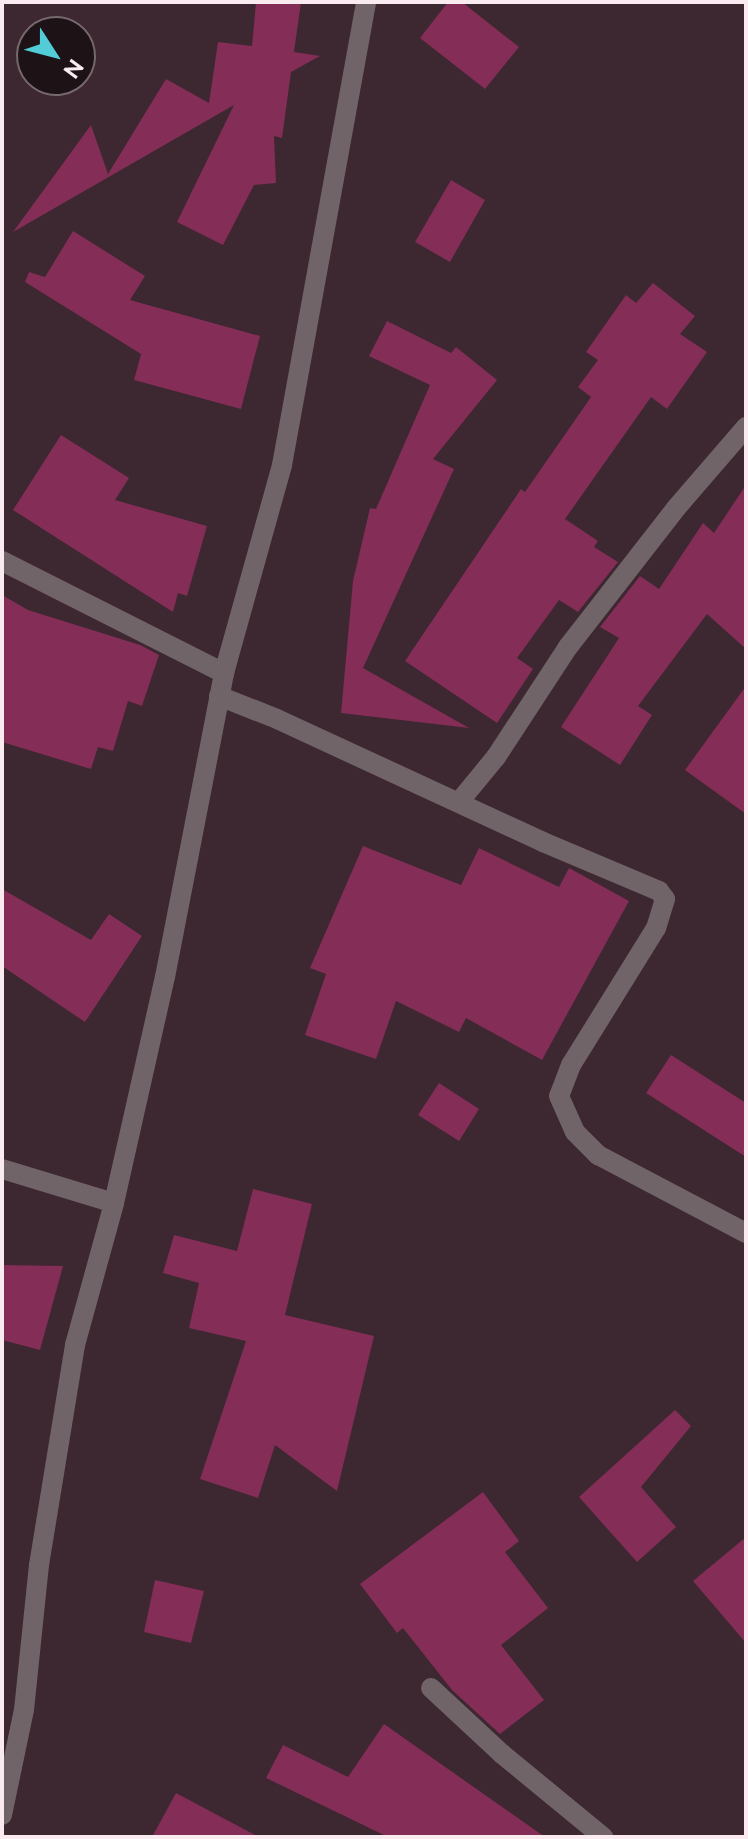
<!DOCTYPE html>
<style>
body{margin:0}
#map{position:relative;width:748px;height:1839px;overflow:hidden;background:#3d2730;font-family:Raleway,sans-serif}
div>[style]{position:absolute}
.building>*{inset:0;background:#832d57}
.minor>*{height:20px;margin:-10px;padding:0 10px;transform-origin:10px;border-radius:10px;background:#706469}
span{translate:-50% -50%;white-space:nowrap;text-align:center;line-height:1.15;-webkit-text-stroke:6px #1d1317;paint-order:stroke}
.frame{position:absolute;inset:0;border:4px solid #faebf1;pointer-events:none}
.north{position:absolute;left:16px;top:16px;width:80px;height:80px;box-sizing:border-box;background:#1d1317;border:2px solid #75696e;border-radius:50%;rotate:126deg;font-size:22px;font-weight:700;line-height:32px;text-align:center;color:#faebf1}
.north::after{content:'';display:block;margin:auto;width:28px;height:36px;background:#52ccd6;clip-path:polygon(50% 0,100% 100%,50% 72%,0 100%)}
</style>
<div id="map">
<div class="building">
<div style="clip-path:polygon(256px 2px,301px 2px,294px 52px,320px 56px,291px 72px,282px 138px,274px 136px,276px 183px,254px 185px,223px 245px,177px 222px,234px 105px,13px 232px,91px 125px,108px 174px,166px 79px,209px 103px,218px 42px,252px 46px)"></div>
<div style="clip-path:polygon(448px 2px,462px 2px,519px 47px,485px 89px,420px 38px)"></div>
<div style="clip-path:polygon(451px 180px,485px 200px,450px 262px,415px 242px)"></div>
<div style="clip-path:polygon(73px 231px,145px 276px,130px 300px,260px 336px,241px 409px,134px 380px,141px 354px,25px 282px,29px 272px,45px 277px)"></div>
<div style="clip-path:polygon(653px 283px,695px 316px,680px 334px,707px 352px,667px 409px,651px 397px,565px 519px,598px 541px,594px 547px,618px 562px,578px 612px,559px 600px,517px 658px,533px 669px,497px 723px,405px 661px,521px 489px,525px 492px,591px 397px,578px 387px,598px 360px,586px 352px,626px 295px,636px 303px)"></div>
<div style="clip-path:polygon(387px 321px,451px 353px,456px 347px,497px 380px,433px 459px,454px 469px,363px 668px,469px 728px,341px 713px,353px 581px,370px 508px,376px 509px,430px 385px,369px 356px)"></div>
<div style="clip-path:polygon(61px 435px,129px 478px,115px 500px,207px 526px,187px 596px,178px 593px,173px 612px,13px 510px)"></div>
<div style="clip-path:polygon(746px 485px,746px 649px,707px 614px,638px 706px,652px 715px,620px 765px,561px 727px,619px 638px,600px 627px,640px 576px,659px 589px,703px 523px,714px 533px)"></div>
<div style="clip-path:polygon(2px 595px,28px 610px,140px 645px,159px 655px,142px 706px,128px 701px,113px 751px,98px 747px,91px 769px,2px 742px)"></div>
<div style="clip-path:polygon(746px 686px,746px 814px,685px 770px)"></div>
<div style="clip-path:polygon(363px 846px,461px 885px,479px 848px,559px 887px,569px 868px,629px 901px,542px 1060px,466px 1018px,459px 1032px,396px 1001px,376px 1059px,305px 1035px,326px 974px,310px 968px)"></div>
<div style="clip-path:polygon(2px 889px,91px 940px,109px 914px,142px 936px,85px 1022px,2px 966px)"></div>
<div style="clip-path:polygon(671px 1055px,746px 1103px,746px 1157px,646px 1093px)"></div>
<div style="clip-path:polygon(439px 1083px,479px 1109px,459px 1141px,418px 1115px)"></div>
<div style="clip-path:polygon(253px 1189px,312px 1204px,285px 1315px,374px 1336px,337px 1491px,275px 1445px,258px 1498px,200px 1479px,246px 1341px,189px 1328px,199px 1283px,163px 1273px,174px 1235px,237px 1251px)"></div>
<div style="clip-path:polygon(2px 1265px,63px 1266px,40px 1350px,2px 1340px)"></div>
<div style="clip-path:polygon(675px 1410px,691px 1426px,641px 1487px,676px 1527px,637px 1562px,579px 1497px)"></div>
<div style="clip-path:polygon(483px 1492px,519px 1541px,505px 1552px,548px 1608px,501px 1645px,544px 1700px,500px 1734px,452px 1690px,403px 1628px,397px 1633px,360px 1584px)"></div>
<div style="clip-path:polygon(746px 1537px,746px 1643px,693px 1581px)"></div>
<div style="clip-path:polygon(155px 1580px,204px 1591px,191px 1643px,144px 1632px)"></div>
<div style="clip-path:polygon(384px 1724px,545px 1837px,388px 1837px,266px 1778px,283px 1745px,348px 1777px)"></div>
<div style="clip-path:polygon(176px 1793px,259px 1837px,152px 1837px)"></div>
</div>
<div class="minor">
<div style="left:2px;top:561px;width:249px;rotate:26.8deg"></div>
<div style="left:219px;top:696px;width:62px;rotate:21.6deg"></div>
<div style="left:277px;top:719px;width:293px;rotate:24.8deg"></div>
<div style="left:543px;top:842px;width:126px;rotate:22.9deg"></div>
<div style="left:659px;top:891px;width:10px;rotate:53deg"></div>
<div style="left:665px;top:899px;width:30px;rotate:107deg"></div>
<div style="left:656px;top:928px;width:161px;rotate:121.8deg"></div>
<div style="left:571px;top:1065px;width:33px;rotate:111deg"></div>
<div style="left:559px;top:1096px;width:39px;rotate:66deg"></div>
<div style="left:575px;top:1132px;width:33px;rotate:45deg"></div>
<div style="left:598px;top:1155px;width:167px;rotate:27.8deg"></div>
<div style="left:459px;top:802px;width:58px;rotate:-50.6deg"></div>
<div style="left:496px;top:757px;width:131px;rotate:-56.8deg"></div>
<div style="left:568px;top:647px;width:177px;rotate:-52.1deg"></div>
<div style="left:677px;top:507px;width:106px;rotate:-49.2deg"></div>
<div style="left:2px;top:1169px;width:117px;rotate:16.9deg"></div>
<div style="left:431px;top:1688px;width:97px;rotate:42.9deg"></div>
<div style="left:502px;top:1754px;width:131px;rotate:39.4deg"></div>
<div style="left:2px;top:1815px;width:107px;rotate:-78.2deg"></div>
<div style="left:24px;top:1710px;width:146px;rotate:-84.1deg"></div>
<div style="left:39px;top:1565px;width:223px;rotate:-80.7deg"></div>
<div style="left:75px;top:1345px;width:147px;rotate:-74.6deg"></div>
<div style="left:114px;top:1203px;width:232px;rotate:-77.3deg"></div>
<div style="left:165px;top:977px;width:310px;rotate:-79deg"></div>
<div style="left:224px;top:673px;width:216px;rotate:-74.4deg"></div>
<div style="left:282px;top:465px;width:471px;rotate:-79.7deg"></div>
</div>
<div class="frame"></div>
<div class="north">N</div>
</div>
